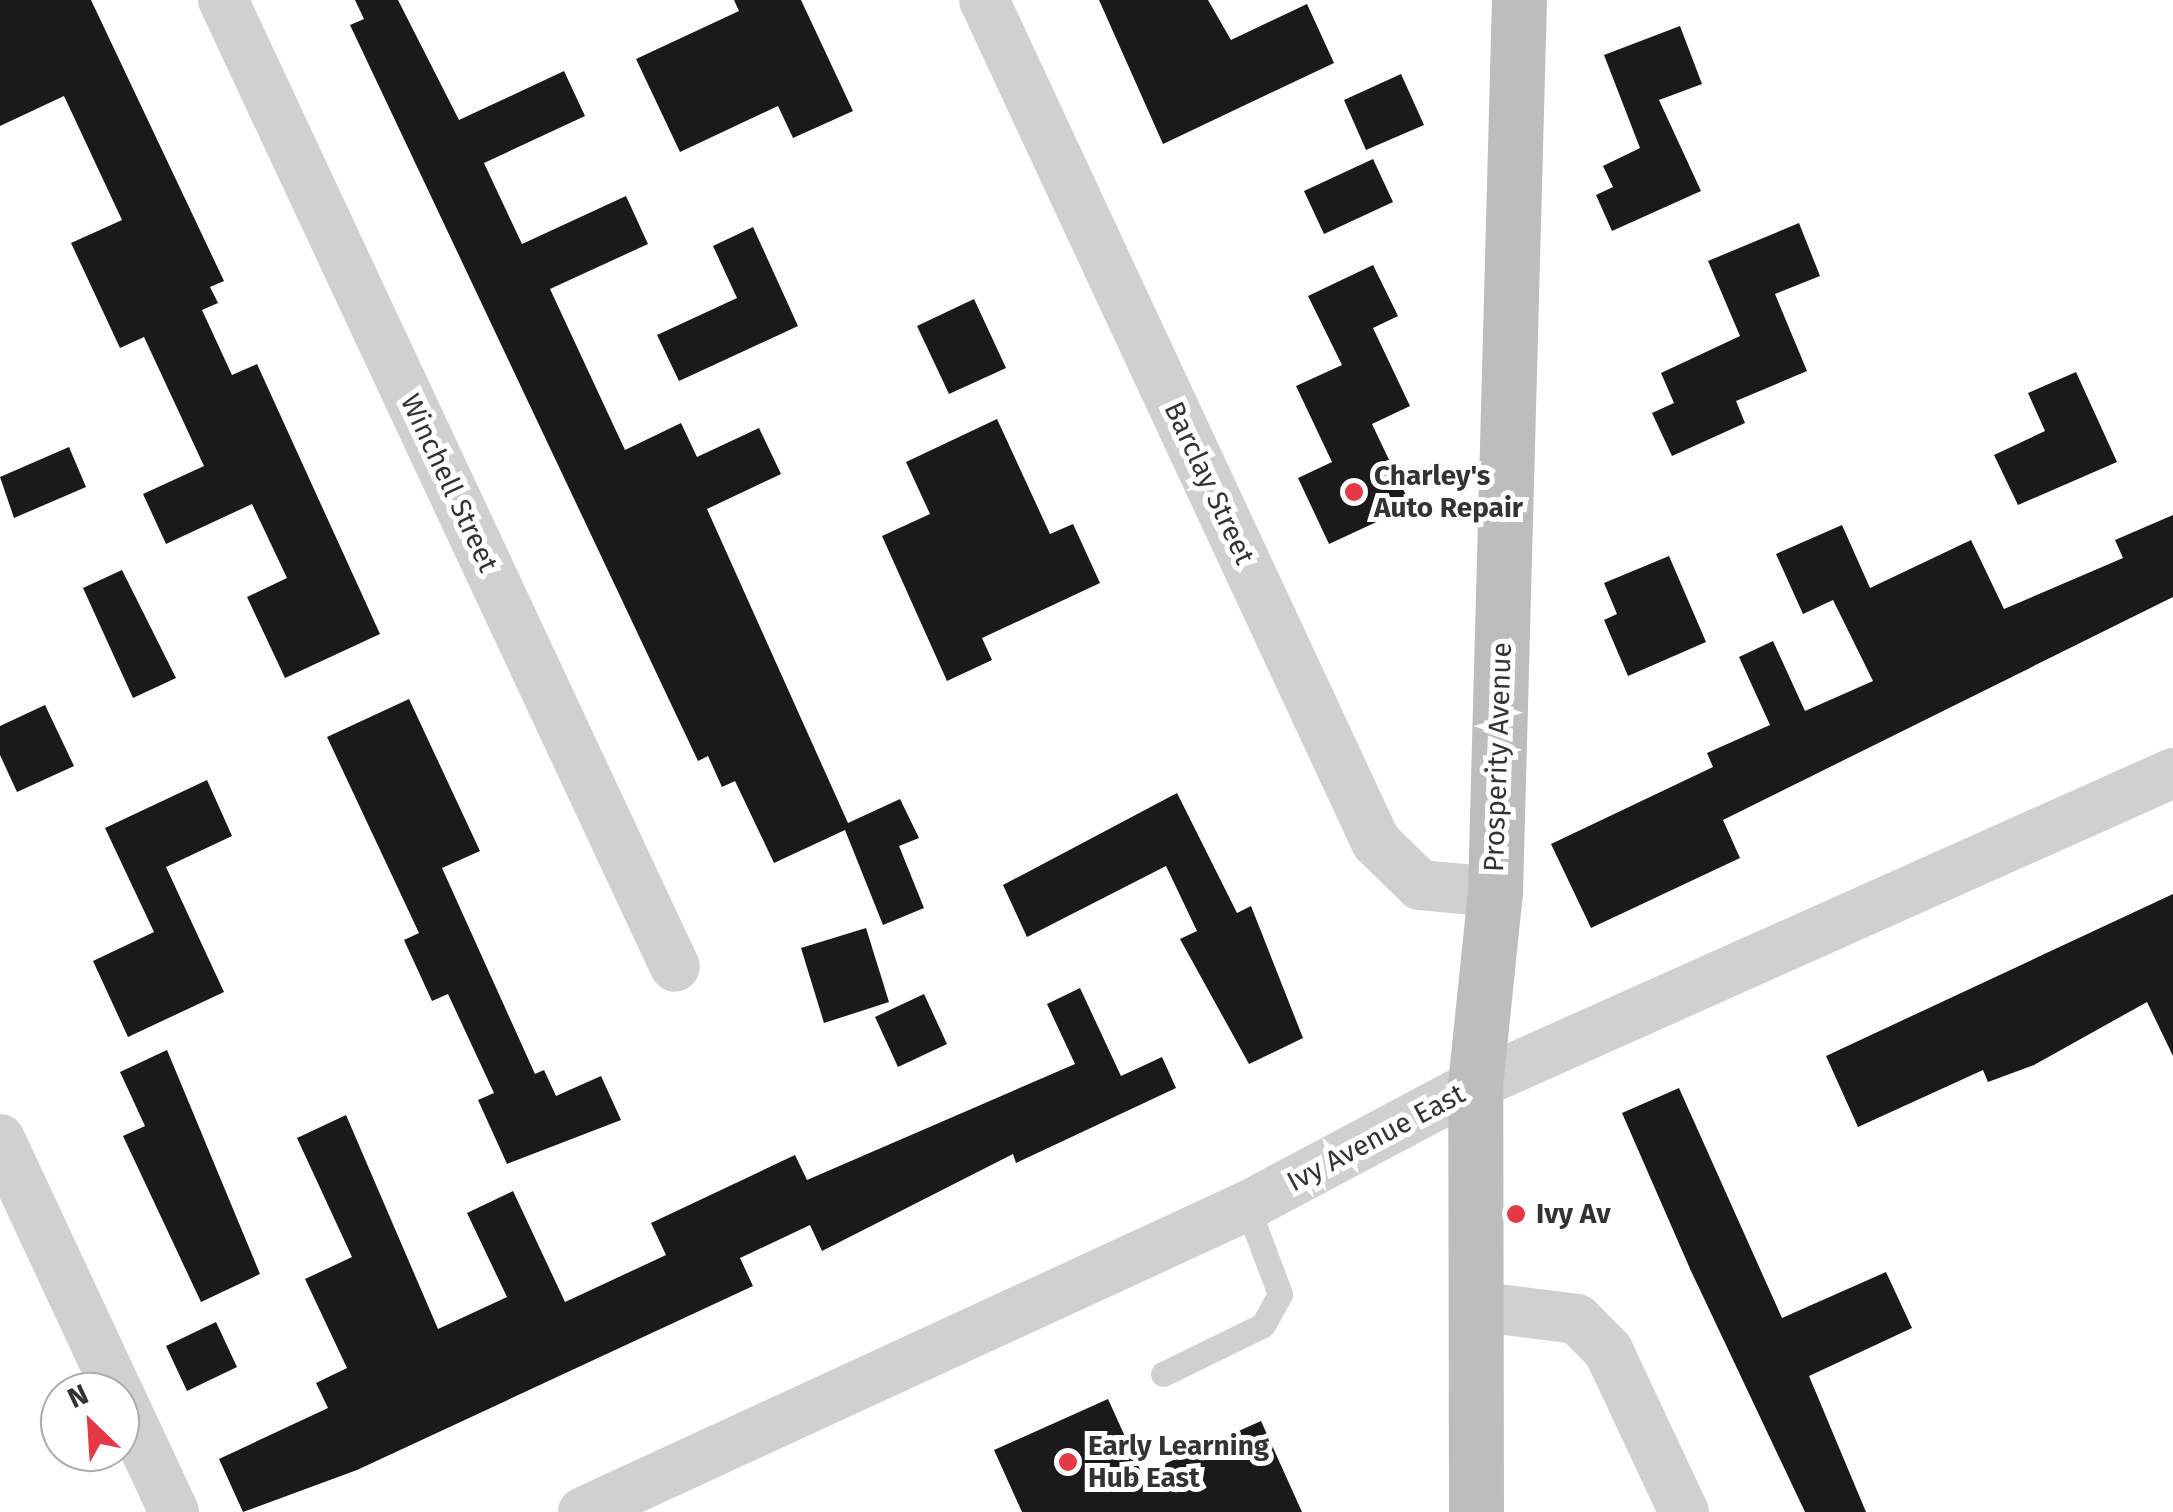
<!DOCTYPE html>
<style>
body{margin:0}
#map{position:relative;width:2173px;height:1512px;overflow:hidden;background:#fff;font-family:"Fira Sans",sans-serif}
div>[style]{position:absolute}
.building>*{inset:0;background:#1a1a1a}
.lane>*{height:25px;margin:-12.5px;padding:0 12.5px;transform-origin:12.5px;border-radius:12.5px;background:#d0d0d0}
.street>*{height:50px;margin:-25px;padding:0 25px;transform-origin:25px;border-radius:25px;background:#d0d0d0}
.secondary>*{height:55px;margin:-27.5px;padding:0 27.5px;transform-origin:27.5px;border-radius:27.5px;background:#bdbdbd}
.dots>*{width:28px;height:28px;translate:-50% -50%;box-sizing:border-box;border:5px solid #fff;border-radius:50%}
span{translate:-50% -50%;white-space:nowrap;text-align:center;line-height:1.15;-webkit-text-stroke:10px #fff;paint-order:stroke}
.poi-label{font-size:28px;color:#333;font-weight:700}
.left{translate:0 -50%;text-align:left}
.street-label{font-size:28px;color:#333}
.north{position:absolute;left:40px;top:1372px;width:100px;height:100px;box-sizing:border-box;background:#fff;border:2px solid #adadad;border-radius:50%;rotate:335deg;font-size:28px;font-weight:700;line-height:40px;text-align:center;color:#333}
.north::after{content:'';display:block;margin:auto;width:35px;height:45px;background:#e63946;clip-path:polygon(50% 0,100% 100%,50% 72%,0 100%)}
</style>
<div id="map">
<div class="building">
<div style="clip-path:polygon(0 0,91px 0,224px 281px,210px 287px,218px 303px,202px 310px,232px 375px,257px 364px,380px 634px,285px 678px,247px 597px,287px 578px,252px 504px,166px 544px,143px 494px,204px 466px,144px 337px,120px 348px,71px 243px,122px 220px,64px 96px,0 126px)"></div>
<div style="clip-path:polygon(355px 0,398px 0,459px 120px,564px 71px,585px 116px,484px 163px,522px 244px,626px 196px,648px 244px,550px 289px,625px 450px,681px 423px,697px 457px,759px 428px,781px 474px,707px 509px,848px 823px,900px 799px,919px 838px,899px 846px,924px 908px,883px 925px,845px 830px,774px 863px,735px 781px,722px 787px,708px 756px,698px 761px,350px 25px,364px 19px)"></div>
<div style="clip-path:polygon(734px 0,801px 0,853px 111px,793px 138px,778px 106px,680px 152px,636px 59px,739px 11px)"></div>
<div style="clip-path:polygon(1099px 0,1208px 0,1231px 40px,1307px 4px,1334px 63px,1163px 144px)"></div>
<div style="clip-path:polygon(1680px 26px,1702px 84px,1659px 100px,1701px 191px,1612px 231px,1596px 195px,1613px 187px,1603px 166px,1640px 148px,1604px 55px)"></div>
<div style="clip-path:polygon(1401px 74px,1424px 125px,1366px 150px,1344px 100px)"></div>
<div style="clip-path:polygon(1373px 159px,1393px 202px,1324px 234px,1304px 191px)"></div>
<div style="clip-path:polygon(1799px 223px,1820px 276px,1775px 294px,1807px 371px,1736px 401px,1745px 423px,1672px 456px,1652px 413px,1674px 403px,1661px 373px,1740px 336px,1708px 261px)"></div>
<div style="clip-path:polygon(753px 227px,798px 326px,679px 381px,657px 335px,737px 298px,713px 246px)"></div>
<div style="clip-path:polygon(1373px 265px,1398px 316px,1373px 328px,1410px 406px,1372px 424px,1411px 506px,1329px 544px,1298px 478px,1332px 462px,1296px 386px,1342px 365px,1308px 296px)"></div>
<div style="clip-path:polygon(974px 299px,1006px 368px,949px 394px,917px 326px)"></div>
<div style="clip-path:polygon(2076px 372px,2117px 462px,2018px 505px,1994px 455px,2045px 431px,2028px 393px)"></div>
<div style="clip-path:polygon(997px 419px,1050px 534px,1073px 524px,1100px 583px,982px 638px,992px 660px,947px 681px,882px 536px,930px 514px,906px 462px)"></div>
<div style="clip-path:polygon(69px 447px,86px 487px,14px 518px,0 477px)"></div>
<div style="clip-path:polygon(2173px 515px,2173px 597px,1723px 820px,1740px 858px,1591px 928px,1551px 844px,1713px 767px,1707px 753px,1770px 725px,1739px 657px,1773px 641px,1805px 711px,1873px 681px,1833px 600px,1803px 614px,1776px 554px,1842px 525px,1870px 588px,1971px 540px,2004px 609px,2123px 558px,2115px 540px)"></div>
<div style="clip-path:polygon(1669px 556px,1706px 642px,1628px 676px,1604px 620px,1617px 614px,1604px 583px)"></div>
<div style="clip-path:polygon(122px 570px,176px 678px,133px 698px,83px 588px)"></div>
<div style="clip-path:polygon(409px 699px,480px 851px,442px 868px,535px 1074px,544px 1070px,556px 1096px,601px 1076px,621px 1120px,507px 1164px,478px 1100px,494px 1093px,448px 994px,432px 1001px,404px 940px,419px 933px,327px 737px)"></div>
<div style="clip-path:polygon(45px 705px,74px 766px,17px 792px,0 755px,0 726px)"></div>
<div style="clip-path:polygon(207px 780px,232px 836px,166px 867px,224px 992px,128px 1037px,93px 961px,154px 932px,105px 828px)"></div>
<div style="clip-path:polygon(1177px 793px,1237px 913px,1251px 906px,1303px 1038px,1249px 1064px,1180px 939px,1197px 931px,1166px 866px,1027px 937px,1003px 885px)"></div>
<div style="clip-path:polygon(2173px 894px,2173px 1056px,2147px 1002px,2034px 1065px,1988px 1082px,1983px 1070px,1858px 1127px,1826px 1056px)"></div>
<div style="clip-path:polygon(866px 928px,889px 1002px,824px 1023px,801px 948px)"></div>
<div style="clip-path:polygon(1080px 988px,1121px 1076px,1162px 1057px,1176px 1088px,1016px 1163px,1013px 1154px,822px 1251px,810px 1225px,740px 1258px,753px 1286px,357px 1470px,243px 1512px,219px 1459px,328px 1408px,316px 1383px,347px 1368px,305px 1279px,352px 1257px,297px 1138px,346px 1115px,438px 1329px,507px 1297px,467px 1213px,513px 1191px,565px 1302px,666px 1255px,651px 1223px,795px 1155px,807px 1180px,1075px 1064px,1047px 1004px)"></div>
<div style="clip-path:polygon(924px 994px,947px 1044px,898px 1067px,875px 1017px)"></div>
<div style="clip-path:polygon(167px 1050px,260px 1274px,201px 1302px,123px 1136px,145px 1126px,120px 1072px)"></div>
<div style="clip-path:polygon(1679px 1088px,1782px 1318px,1886px 1272px,1912px 1328px,1809px 1376px,1866px 1512px,1805px 1512px,1691px 1271px,1622px 1113px)"></div>
<div style="clip-path:polygon(216px 1322px,237px 1367px,187px 1391px,166px 1346px)"></div>
<div style="clip-path:polygon(1108px 1399px,1142px 1474px,1261px 1421px,1302px 1512px,1022px 1512px,994px 1450px)"></div>
</div>
<div class="lane">
<div style="left:1163px;top:1374px;width:111px;rotate:-26.1deg"></div>
<div style="left:1263px;top:1325px;width:35px;rotate:-61deg"></div>
<div style="left:1280px;top:1294px;width:94px;rotate:-110.6deg"></div>
</div>
<div class="street">
<div style="left:223px;top:0;width:1067px;rotate:64.95deg"></div>
<div style="left:984px;top:0;width:929px;rotate:65.04deg"></div>
<div style="left:1376px;top:842px;width:62px;rotate:44.3deg"></div>
<div style="left:1420px;top:885px;width:75px;rotate:5.3deg"></div>
<div style="left:0;top:1139px;width:279px;rotate:65deg"></div>
<div style="left:1483px;top:1307px;width:95px;rotate:7.3deg"></div>
<div style="left:1577px;top:1319px;width:44px;rotate:45deg"></div>
<div style="left:1608px;top:1350px;width:179px;rotate:64.9deg"></div>
<div style="left:120px;top:1396px;width:128px;rotate:65deg"></div>
<div style="left:583px;top:1512px;width:731px;rotate:-24.74deg"></div>
<div style="left:1247px;top:1206px;width:258px;rotate:-28deg"></div>
<div style="left:1475px;top:1085px;width:765px;rotate:-24.08deg"></div>
</div>
<div class="secondary">
<div style="left:1476px;top:1512px;width:427px;rotate:-90.1deg"></div>
<div style="left:1475px;top:1085px;width:194px;rotate:-84.1deg"></div>
<div style="left:1495px;top:892px;width:892px;rotate:-88.46deg"></div>
</div>
<div class="dots">
<div style="left:1354px;top:492px;background:#e63946"></div>
<div style="left:1516px;top:1214px;background:#e63946"></div>
<div style="left:1068px;top:1462px;background:#e63946"></div>
</div>
<div class="poi-label">
<span class="left" style="left:1374px;top:492px">Charley's<br>Auto Repair</span>
<span class="left" style="left:1536px;top:1214px">Ivy Av</span>
<span class="left" style="left:1088px;top:1462px">Early Learning<br>Hub East</span>
</div>
<div class="street-label">
<span style="left:449px;top:483px;rotate:65deg">Winchell Street</span>
<span style="left:1209px;top:483px;rotate:65deg">Barclay Street</span>
<span style="left:1498px;top:757px;rotate:-88deg">Prosperity Avenue</span>
<span style="left:1376px;top:1138px;rotate:-28deg">Ivy Avenue East</span>
</div>
<div class="north">N</div>
</div>
